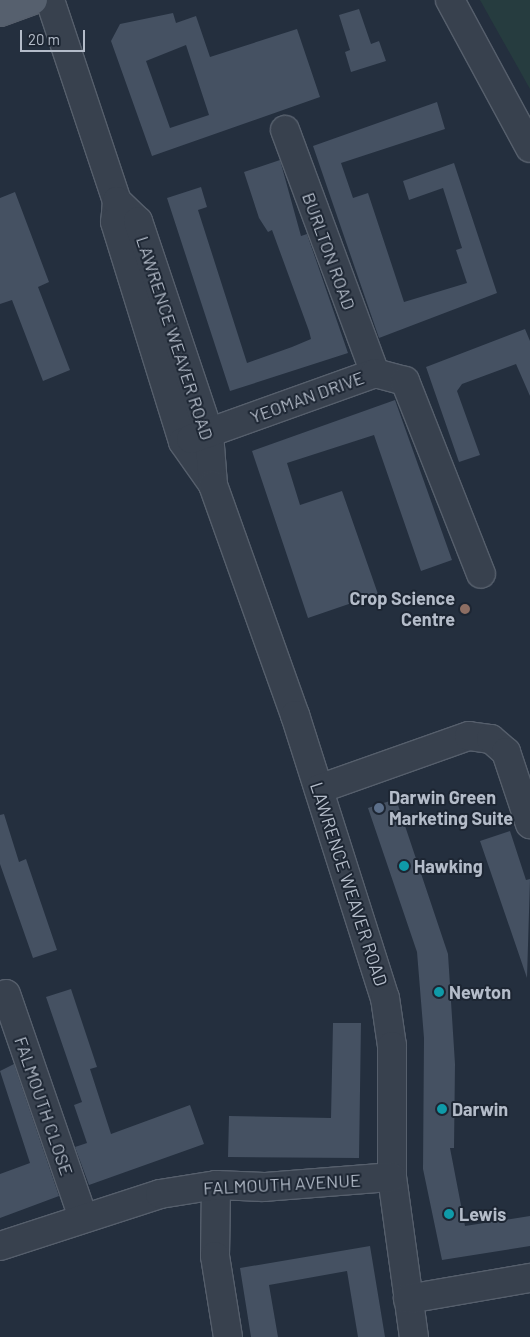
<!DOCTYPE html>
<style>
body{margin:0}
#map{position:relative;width:530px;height:1337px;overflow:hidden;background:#242f3e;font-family:Barlow,sans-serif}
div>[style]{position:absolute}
.green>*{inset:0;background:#263c3f}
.building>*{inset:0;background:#455162}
.roads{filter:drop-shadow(1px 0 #565f6c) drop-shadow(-1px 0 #565f6c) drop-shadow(0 1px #565f6c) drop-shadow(0 -1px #565f6c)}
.minor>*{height:28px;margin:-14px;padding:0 14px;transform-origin:14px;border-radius:14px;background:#38414e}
.major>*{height:28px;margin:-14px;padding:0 14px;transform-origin:14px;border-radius:14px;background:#56606e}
.dots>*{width:14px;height:14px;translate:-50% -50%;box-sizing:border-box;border:2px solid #1d2633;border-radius:50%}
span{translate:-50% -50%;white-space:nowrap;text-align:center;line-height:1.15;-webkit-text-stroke:4px #1d2633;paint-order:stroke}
.street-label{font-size:18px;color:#b4bcc9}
.poi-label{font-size:18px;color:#b4bcc9;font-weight:700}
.right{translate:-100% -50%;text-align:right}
.left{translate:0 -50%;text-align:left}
.scale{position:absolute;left:20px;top:30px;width:65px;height:22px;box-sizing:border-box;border:2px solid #b4bcc9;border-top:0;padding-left:6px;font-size:15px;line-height:18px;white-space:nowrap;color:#b4bcc9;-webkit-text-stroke:4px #1d2633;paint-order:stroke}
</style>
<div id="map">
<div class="green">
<div style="clip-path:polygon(480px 0,530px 0,530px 89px)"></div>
</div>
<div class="building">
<div style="clip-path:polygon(359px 9px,371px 44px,379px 41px,386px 61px,351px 72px,345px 52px,350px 50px,339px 15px)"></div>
<div style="clip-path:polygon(evenodd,173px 13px,176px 23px,196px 16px,210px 57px,297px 29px,320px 97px,152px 156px,111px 41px,120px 24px,173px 13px,186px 45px,209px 115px,170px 128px,146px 61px,186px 45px)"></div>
<div style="clip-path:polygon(437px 102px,445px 129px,341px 163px,353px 198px,368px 193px,404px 302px,467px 283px,456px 250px,462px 248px,443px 188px,409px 200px,403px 181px,454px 163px,497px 293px,379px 338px,313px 146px)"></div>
<div style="clip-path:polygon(280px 160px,301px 236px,307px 234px,348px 353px,230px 391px,167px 198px,201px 187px,207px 207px,198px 210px,247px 363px,292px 347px,311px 339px,309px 331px,272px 230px,268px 232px,259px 218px,244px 172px)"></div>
<div style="clip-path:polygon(15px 192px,49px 282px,38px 287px,70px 370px,43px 381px,12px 300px,0 304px,0 198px)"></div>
<div style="clip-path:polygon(525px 329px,530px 341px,530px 396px,516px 364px,462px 384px,457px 391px,480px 455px,459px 462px,426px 367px)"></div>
<div style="clip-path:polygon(395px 400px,452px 560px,421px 571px,374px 435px,287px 463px,300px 505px,342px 491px,378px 594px,308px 618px,252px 451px)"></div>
<div style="clip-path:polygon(396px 799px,448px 954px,455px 1064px,454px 1148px,450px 1148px,465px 1226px,530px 1216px,530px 1246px,442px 1260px,423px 1169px,424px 1038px,417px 952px,368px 808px)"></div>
<div style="clip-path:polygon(4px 814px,19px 862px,26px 859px,57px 950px,33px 958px,0 864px,0 815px)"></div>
<div style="clip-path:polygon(510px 831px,526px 880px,530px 879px,527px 978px,480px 841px)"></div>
<div style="clip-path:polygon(71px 989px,97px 1067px,90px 1069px,111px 1134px,190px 1105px,204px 1144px,89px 1185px,75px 1147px,87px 1143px,74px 1105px,82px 1102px,46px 997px)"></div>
<div style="clip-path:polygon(333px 1023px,361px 1023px,359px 1158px,228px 1157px,229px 1116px,331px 1118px)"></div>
<div style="clip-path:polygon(14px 1064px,59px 1196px,0 1218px,0 1174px,30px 1163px,0 1071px)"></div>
<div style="clip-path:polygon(370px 1246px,385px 1337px,358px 1337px,347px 1271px,269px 1285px,278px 1337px,251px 1337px,240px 1268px)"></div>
</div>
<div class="roads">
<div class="minor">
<div style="left:50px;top:0;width:212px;rotate:71.6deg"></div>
<div style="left:117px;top:201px;width:21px;rotate:95deg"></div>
<div style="left:115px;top:222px;width:230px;rotate:72.8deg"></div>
<div style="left:183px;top:442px;width:50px;rotate:54.7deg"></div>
<div style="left:450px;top:0;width:168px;rotate:61.6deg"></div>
<div style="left:285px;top:130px;width:259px;rotate:69.7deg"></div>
<div style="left:117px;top:201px;width:29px;rotate:44deg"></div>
<div style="left:138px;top:221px;width:224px;rotate:71.5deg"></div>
<div style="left:209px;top:433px;width:52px;rotate:85.6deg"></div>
<div style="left:213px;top:485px;width:244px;rotate:70.4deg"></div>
<div style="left:295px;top:715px;width:297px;rotate:72.4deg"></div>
<div style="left:385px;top:998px;width:49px;rotate:81.7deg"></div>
<div style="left:392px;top:1046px;width:131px;rotate:90deg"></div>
<div style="left:392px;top:1177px;width:162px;rotate:82.2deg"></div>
<div style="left:191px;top:439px;width:195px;rotate:-19.7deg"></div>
<div style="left:375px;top:373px;width:31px;rotate:15deg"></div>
<div style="left:405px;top:381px;width:207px;rotate:68.5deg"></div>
<div style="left:319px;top:789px;width:159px;rotate:-19.5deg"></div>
<div style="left:469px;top:736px;width:22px;rotate:8deg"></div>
<div style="left:491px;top:739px;width:20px;rotate:41deg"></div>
<div style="left:506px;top:752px;width:76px;rotate:71.6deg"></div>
<div style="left:6px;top:994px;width:236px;rotate:71deg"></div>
<div style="left:216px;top:1185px;width:71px;rotate:90.8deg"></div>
<div style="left:215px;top:1256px;width:82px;rotate:80.9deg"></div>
<div style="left:0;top:1246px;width:168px;rotate:-18deg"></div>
<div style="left:160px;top:1194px;width:57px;rotate:-9.1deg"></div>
<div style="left:216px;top:1185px;width:48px;rotate:2.4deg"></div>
<div style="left:264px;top:1187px;width:128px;rotate:-4.5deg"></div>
<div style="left:408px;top:1299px;width:124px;rotate:-9.8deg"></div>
</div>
<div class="major">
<div style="left:0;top:12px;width:35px;rotate:-20deg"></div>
</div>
</div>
<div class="dots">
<div style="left:465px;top:609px;background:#8d6e63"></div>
<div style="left:379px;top:808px;background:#5c6f8a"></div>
<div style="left:404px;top:866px;background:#0f9aa8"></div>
<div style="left:439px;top:992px;background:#0f9aa8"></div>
<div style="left:442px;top:1109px;background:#0f9aa8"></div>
<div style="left:449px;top:1214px;background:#0f9aa8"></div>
</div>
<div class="street-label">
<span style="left:329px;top:251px;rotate:70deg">BURLTON ROAD</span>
<span style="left:175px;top:338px;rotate:72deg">LAWRENCE WEAVER ROAD</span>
<span style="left:307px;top:397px;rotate:-20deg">YEOMAN DRIVE</span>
<span style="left:349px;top:884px;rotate:72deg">LAWRENCE WEAVER ROAD</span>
<span style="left:44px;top:1106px;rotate:71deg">FALMOUTH CLOSE</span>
<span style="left:282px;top:1184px;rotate:-3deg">FALMOUTH AVENUE</span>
</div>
<div class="poi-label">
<span class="right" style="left:455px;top:609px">Crop Science<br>Centre</span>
<span class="left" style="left:389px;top:808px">Darwin Green<br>Marketing Suite</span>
<span class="left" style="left:414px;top:866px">Hawking</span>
<span class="left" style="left:449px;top:992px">Newton</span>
<span class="left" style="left:452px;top:1109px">Darwin</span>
<span class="left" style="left:459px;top:1214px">Lewis</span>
</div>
<div class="scale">20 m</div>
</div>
